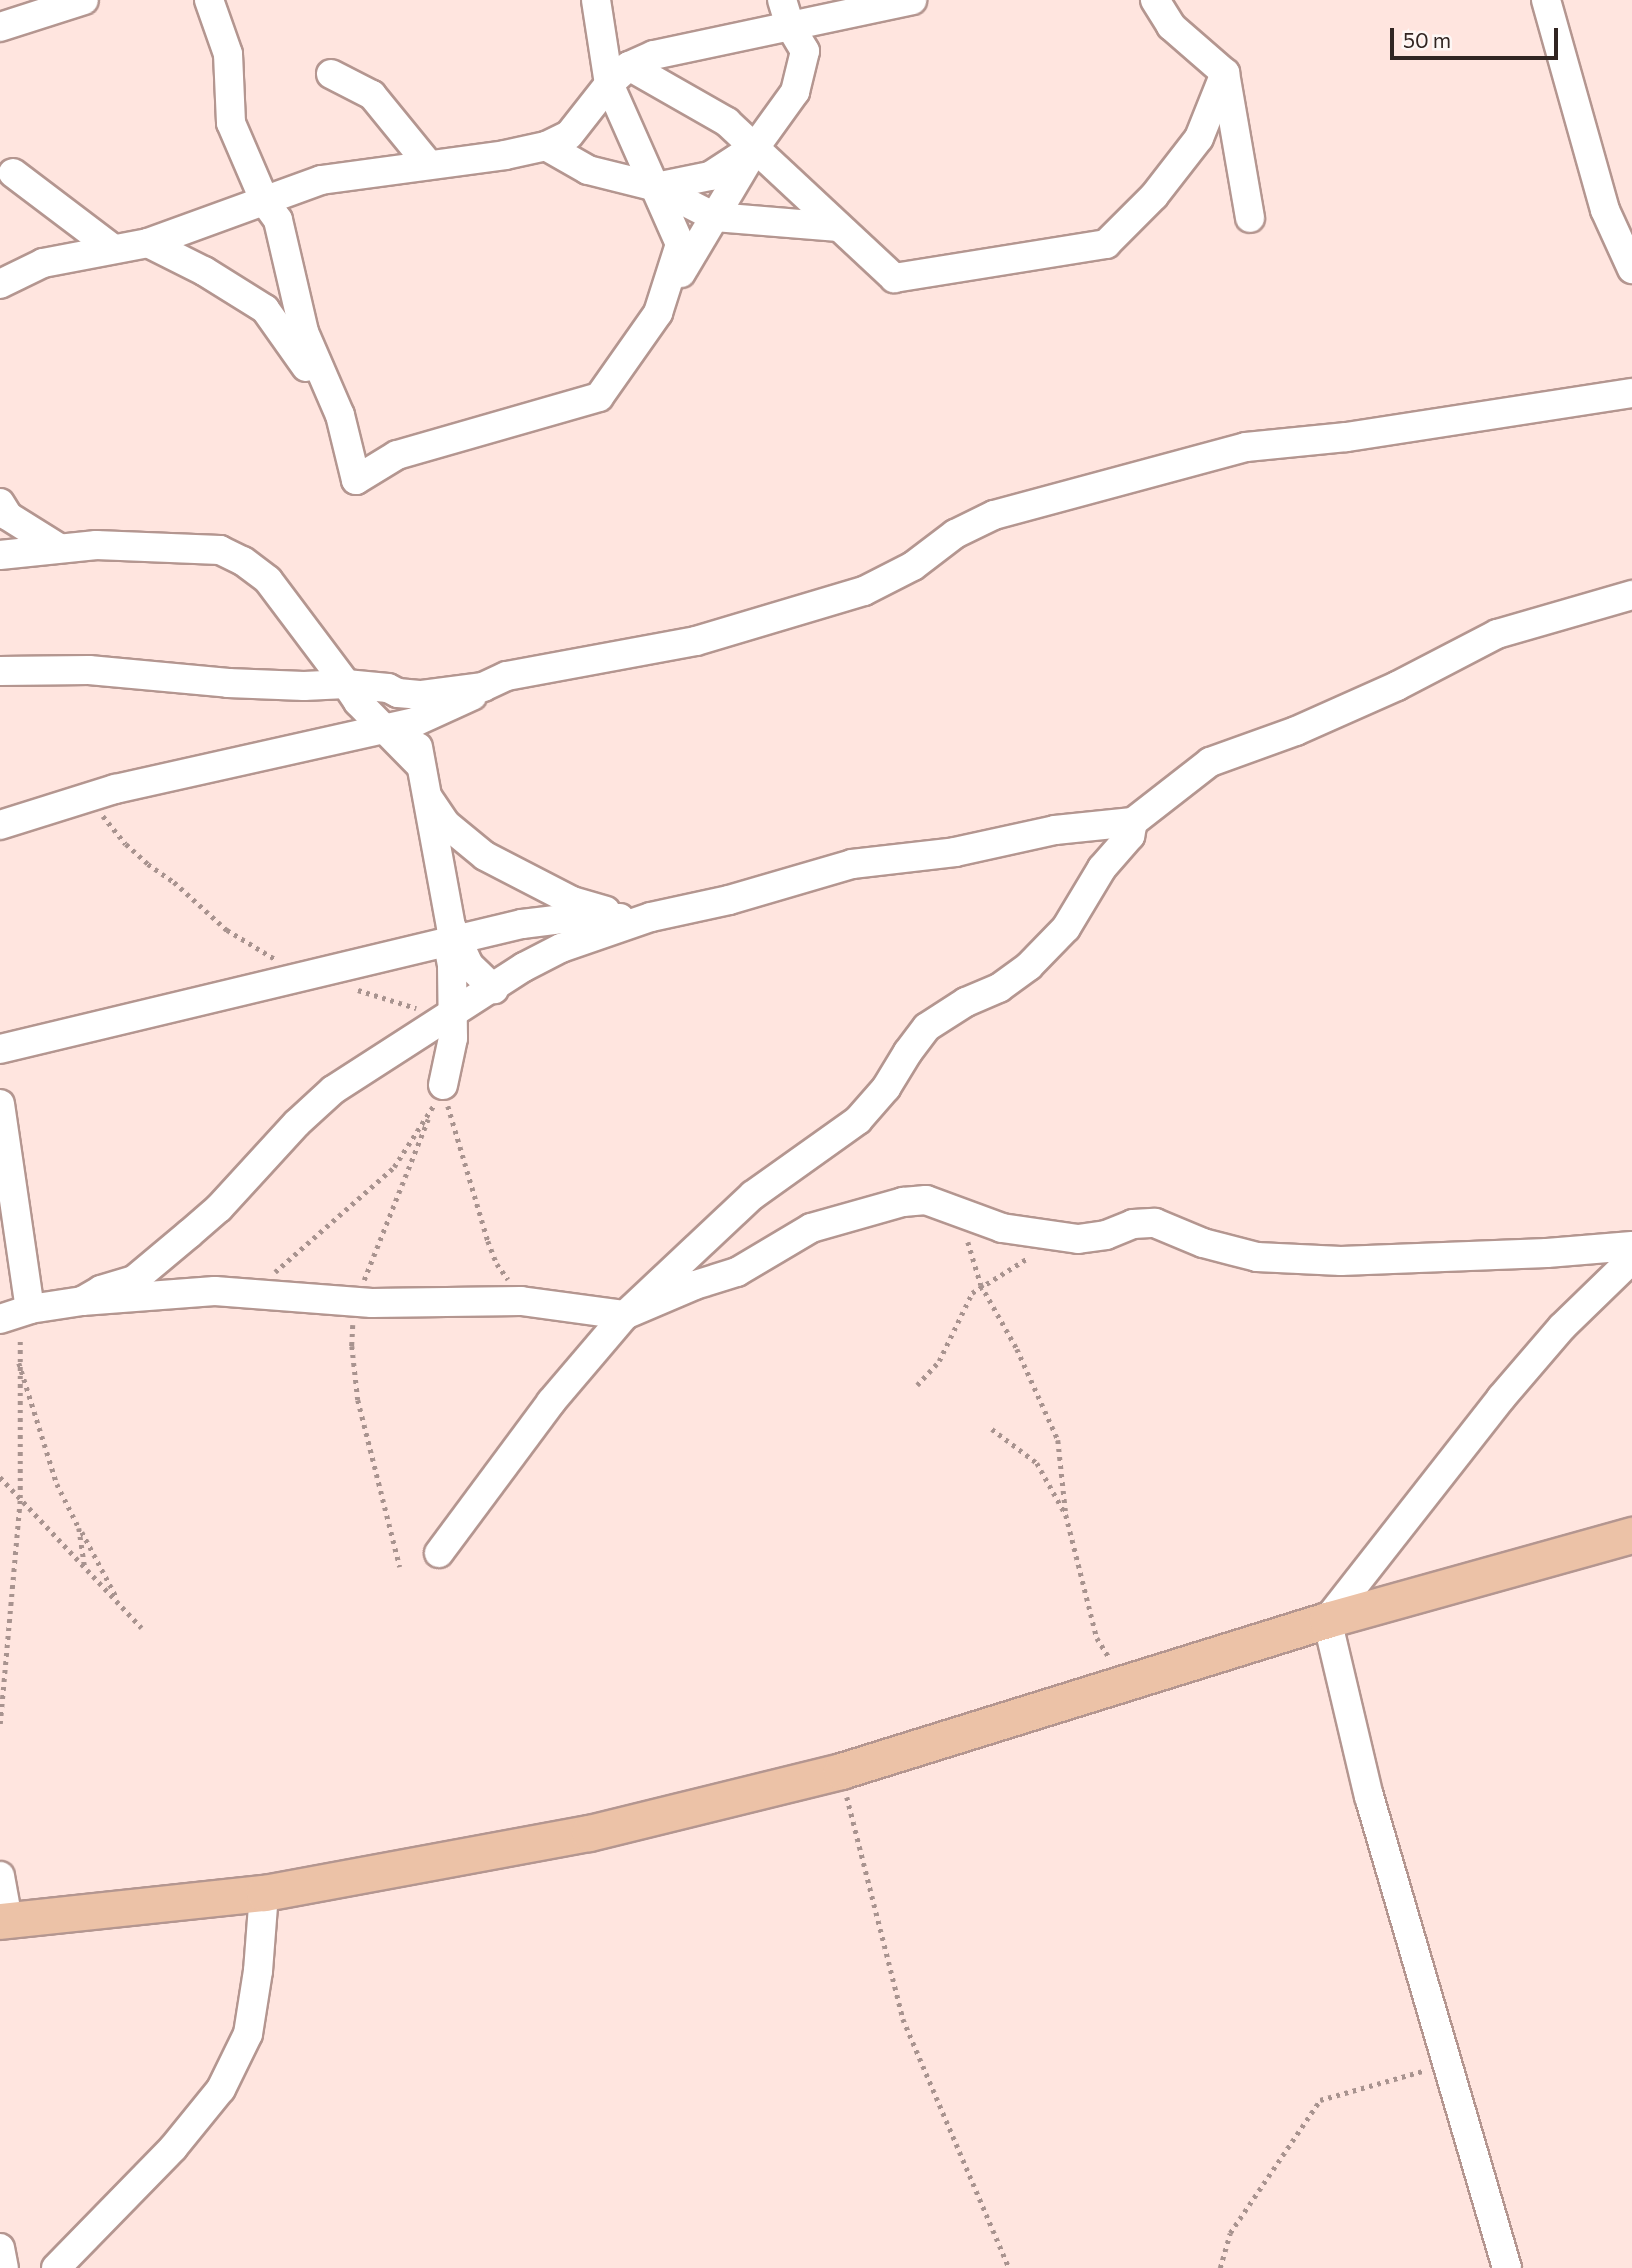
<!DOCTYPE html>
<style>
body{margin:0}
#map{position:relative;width:1632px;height:2268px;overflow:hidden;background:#ffe5df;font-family:Commissioner,sans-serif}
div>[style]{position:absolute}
.path>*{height:4.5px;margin-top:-2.25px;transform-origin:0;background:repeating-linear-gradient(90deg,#a8938f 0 3.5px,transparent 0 8.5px)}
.roads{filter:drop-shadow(2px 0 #b49690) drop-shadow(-2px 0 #b49690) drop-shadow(0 2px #b49690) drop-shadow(0 -2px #b49690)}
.minor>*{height:28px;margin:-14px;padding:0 14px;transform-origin:14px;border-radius:14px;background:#fff}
.major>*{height:35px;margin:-17.5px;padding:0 17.5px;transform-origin:17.5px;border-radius:17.5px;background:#ecc2a7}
span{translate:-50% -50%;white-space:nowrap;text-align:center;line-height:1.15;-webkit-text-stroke:6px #fdf7f5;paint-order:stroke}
.scale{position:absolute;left:1390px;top:28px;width:168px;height:32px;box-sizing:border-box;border:4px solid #312522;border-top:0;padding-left:9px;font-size:21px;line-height:24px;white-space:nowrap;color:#312522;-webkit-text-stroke:5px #fdf7f5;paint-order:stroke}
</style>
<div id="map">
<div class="path">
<div style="left:103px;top:816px;width:36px;rotate:51deg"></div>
<div style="left:126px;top:844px;width:30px;rotate:42deg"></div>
<div style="left:148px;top:864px;width:32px;rotate:35deg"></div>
<div style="left:174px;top:882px;width:72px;rotate:42.2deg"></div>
<div style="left:227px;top:930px;width:56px;rotate:31.1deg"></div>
<div style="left:358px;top:990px;width:61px;rotate:17.2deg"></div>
<div style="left:448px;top:1106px;width:141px;rotate:73.5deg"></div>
<div style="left:488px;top:1241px;width:25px;rotate:69deg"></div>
<div style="left:497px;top:1264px;width:19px;rotate:54deg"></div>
<div style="left:968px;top:1242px;width:45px;rotate:73.2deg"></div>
<div style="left:981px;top:1285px;width:73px;rotate:60.6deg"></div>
<div style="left:1017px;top:1349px;width:100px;rotate:65.7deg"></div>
<div style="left:1058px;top:1440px;width:75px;rotate:83.9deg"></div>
<div style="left:275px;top:1272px;width:159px;rotate:-41.4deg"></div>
<div style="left:394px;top:1167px;width:74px;rotate:-57.2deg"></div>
<div style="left:364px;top:1280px;width:173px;rotate:-68.3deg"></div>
<div style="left:353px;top:1325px;width:21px;rotate:93deg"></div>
<div style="left:352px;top:1346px;width:54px;rotate:83.7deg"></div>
<div style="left:358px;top:1400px;width:172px;rotate:75.9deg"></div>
<div style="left:19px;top:1363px;width:127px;rotate:72.6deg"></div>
<div style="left:57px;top:1484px;width:49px;rotate:63.4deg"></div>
<div style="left:79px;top:1528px;width:40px;rotate:81.5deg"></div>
<div style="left:917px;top:1385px;width:33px;rotate:-47deg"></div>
<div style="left:939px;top:1361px;width:76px;rotate:-64.1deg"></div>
<div style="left:972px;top:1293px;width:66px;rotate:-32deg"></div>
<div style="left:992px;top:1429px;width:56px;rotate:37.1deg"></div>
<div style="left:1037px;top:1463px;width:60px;rotate:60.9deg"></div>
<div style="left:1066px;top:1515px;width:127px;rotate:75.9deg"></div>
<div style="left:1097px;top:1638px;width:25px;rotate:58deg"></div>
<div style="left:0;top:1477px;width:207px;rotate:46.8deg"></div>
<div style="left:82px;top:1532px;width:75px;rotate:62.1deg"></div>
<div style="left:0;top:1724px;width:227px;rotate:-84.9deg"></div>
<div style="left:20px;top:1498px;width:161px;rotate:-90deg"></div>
<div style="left:847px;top:1797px;width:229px;rotate:75.8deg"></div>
<div style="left:903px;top:2019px;width:271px;rotate:66.9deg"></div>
<div style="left:1220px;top:2268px;width:36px;rotate:-74deg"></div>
<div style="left:1230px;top:2233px;width:161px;rotate:-55.9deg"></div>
<div style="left:1320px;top:2100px;width:110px;rotate:-15.8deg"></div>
</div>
<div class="roads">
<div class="minor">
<div style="left:209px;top:0;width:57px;rotate:70.6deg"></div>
<div style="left:228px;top:54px;width:69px;rotate:87.5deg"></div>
<div style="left:231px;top:123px;width:86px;rotate:66.7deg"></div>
<div style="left:265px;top:202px;width:22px;rotate:54deg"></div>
<div style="left:278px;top:220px;width:115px;rotate:76.9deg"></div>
<div style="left:304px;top:332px;width:90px;rotate:66.6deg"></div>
<div style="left:340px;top:415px;width:67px;rotate:76.2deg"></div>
<div style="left:356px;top:480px;width:48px;rotate:-31.4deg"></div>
<div style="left:397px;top:455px;width:210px;rotate:-16deg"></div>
<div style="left:599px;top:397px;width:103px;rotate:-54.9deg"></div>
<div style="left:658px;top:313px;width:72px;rotate:-72.3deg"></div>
<div style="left:680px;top:244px;width:175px;rotate:-113.9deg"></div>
<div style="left:609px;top:84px;width:85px;rotate:-98.8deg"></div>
<div style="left:1155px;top:0;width:31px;rotate:58deg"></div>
<div style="left:1171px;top:26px;width:72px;rotate:41deg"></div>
<div style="left:1225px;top:73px;width:147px;rotate:80.2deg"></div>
<div style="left:1546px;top:0;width:218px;rotate:74.3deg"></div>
<div style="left:1605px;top:210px;width:65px;rotate:65.4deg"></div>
<div style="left:0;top:27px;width:88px;rotate:-17.8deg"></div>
<div style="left:629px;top:66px;width:113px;rotate:29.7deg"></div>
<div style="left:727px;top:122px;width:229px;rotate:43deg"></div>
<div style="left:894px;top:278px;width:215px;rotate:-9.1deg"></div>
<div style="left:1106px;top:244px;width:68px;rotate:-45deg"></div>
<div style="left:1154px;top:196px;width:73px;rotate:-52.2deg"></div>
<div style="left:1199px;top:138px;width:70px;rotate:-68.2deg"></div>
<div style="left:331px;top:74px;width:46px;rotate:27.1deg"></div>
<div style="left:372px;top:95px;width:90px;rotate:50.8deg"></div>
<div style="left:546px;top:146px;width:48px;rotate:29.7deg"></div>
<div style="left:588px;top:170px;width:70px;rotate:14deg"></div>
<div style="left:656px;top:187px;width:55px;rotate:-11.5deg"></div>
<div style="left:710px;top:176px;width:55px;rotate:-33.1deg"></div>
<div style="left:756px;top:146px;width:67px;rotate:-54.2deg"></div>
<div style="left:795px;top:92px;width:42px;rotate:-76.3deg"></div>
<div style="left:805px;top:51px;width:29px;rotate:-121deg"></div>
<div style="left:790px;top:26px;width:27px;rotate:-107deg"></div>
<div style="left:13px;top:173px;width:124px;rotate:37.1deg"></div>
<div style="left:656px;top:187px;width:66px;rotate:27deg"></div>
<div style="left:715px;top:217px;width:121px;rotate:4.7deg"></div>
<div style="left:148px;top:243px;width:63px;rotate:26.6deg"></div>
<div style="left:204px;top:271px;width:72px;rotate:31.9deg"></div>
<div style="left:265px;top:309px;width:71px;rotate:54.7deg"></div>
<div style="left:681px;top:273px;width:141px;rotate:-59.2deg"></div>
<div style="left:0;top:284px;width:48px;rotate:-26deg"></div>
<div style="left:43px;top:263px;width:107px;rotate:-10.8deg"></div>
<div style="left:148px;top:243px;width:184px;rotate:-20deg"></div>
<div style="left:321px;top:180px;width:186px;rotate:-7.7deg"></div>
<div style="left:505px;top:155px;width:42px;rotate:-12.4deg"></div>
<div style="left:546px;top:146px;width:25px;rotate:-26deg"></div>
<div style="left:569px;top:135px;width:65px;rotate:-51.9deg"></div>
<div style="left:609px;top:84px;width:27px;rotate:-42deg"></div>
<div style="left:629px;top:66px;width:27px;rotate:-24deg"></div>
<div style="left:654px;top:55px;width:264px;rotate:-12deg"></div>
<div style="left:0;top:503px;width:15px;rotate:58deg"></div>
<div style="left:8px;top:516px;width:60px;rotate:32.1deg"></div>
<div style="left:0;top:555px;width:97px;rotate:-5.9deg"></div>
<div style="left:96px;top:545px;width:124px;rotate:2.3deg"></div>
<div style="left:220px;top:550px;width:25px;rotate:26deg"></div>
<div style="left:243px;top:561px;width:31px;rotate:37deg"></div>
<div style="left:268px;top:580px;width:130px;rotate:53.1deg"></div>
<div style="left:346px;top:684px;width:42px;rotate:5.4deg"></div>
<div style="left:388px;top:688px;width:11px;rotate:27deg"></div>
<div style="left:398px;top:693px;width:24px;rotate:5deg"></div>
<div style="left:422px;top:695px;width:62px;rotate:-7.5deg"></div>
<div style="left:483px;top:687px;width:26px;rotate:-25deg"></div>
<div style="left:507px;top:676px;width:192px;rotate:-10.5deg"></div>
<div style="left:696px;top:641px;width:175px;rotate:-16.6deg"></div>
<div style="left:864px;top:591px;width:55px;rotate:-27deg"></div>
<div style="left:913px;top:566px;width:53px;rotate:-37.3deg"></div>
<div style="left:955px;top:534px;width:43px;rotate:-26deg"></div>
<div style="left:994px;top:515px;width:261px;rotate:-15.1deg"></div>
<div style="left:1246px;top:447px;width:101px;rotate:-5.7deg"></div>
<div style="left:1347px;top:437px;width:288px;rotate:-8.8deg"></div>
<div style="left:0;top:671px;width:89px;rotate:-0.6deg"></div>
<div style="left:89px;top:670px;width:140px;rotate:5.3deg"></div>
<div style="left:228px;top:683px;width:76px;rotate:2.3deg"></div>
<div style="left:304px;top:686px;width:42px;rotate:-2.7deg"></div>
<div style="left:346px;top:684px;width:22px;rotate:56deg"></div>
<div style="left:358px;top:702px;width:87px;rotate:45.5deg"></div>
<div style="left:418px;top:747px;width:182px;rotate:79.6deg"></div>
<div style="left:451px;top:926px;width:43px;rotate:65.2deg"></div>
<div style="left:469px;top:965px;width:35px;rotate:44deg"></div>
<div style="left:429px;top:799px;width:30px;rotate:56deg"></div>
<div style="left:446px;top:824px;width:50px;rotate:39.4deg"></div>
<div style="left:485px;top:856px;width:98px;rotate:27.3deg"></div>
<div style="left:572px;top:901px;width:35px;rotate:16deg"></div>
<div style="left:0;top:825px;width:121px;rotate:-17.4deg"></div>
<div style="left:115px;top:789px;width:307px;rotate:-12.6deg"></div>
<div style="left:415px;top:722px;width:63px;rotate:-24.5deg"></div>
<div style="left:0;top:1049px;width:537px;rotate:-13.47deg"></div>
<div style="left:522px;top:924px;width:40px;rotate:-7.1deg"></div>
<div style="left:562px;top:919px;width:58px;rotate:-1deg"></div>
<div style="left:443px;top:1085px;width:48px;rotate:-78deg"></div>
<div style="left:453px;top:1038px;width:73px;rotate:-90.8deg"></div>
<div style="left:452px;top:965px;width:21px;rotate:-101deg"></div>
<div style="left:0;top:1104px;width:207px;rotate:81.7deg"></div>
<div style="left:82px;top:1301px;width:22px;rotate:-30deg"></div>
<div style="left:101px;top:1290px;width:34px;rotate:-17deg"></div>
<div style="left:134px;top:1280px;width:72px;rotate:-39.9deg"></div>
<div style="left:189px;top:1234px;width:40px;rotate:-41deg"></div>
<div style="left:219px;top:1208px;width:115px;rotate:-47.5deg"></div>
<div style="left:297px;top:1123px;width:49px;rotate:-42.5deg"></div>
<div style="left:333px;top:1090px;width:227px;rotate:-32.8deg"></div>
<div style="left:524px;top:967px;width:42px;rotate:-27.2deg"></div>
<div style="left:561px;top:948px;width:95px;rotate:-19deg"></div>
<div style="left:651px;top:917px;width:80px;rotate:-12.3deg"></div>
<div style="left:729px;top:900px;width:128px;rotate:-16.3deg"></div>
<div style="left:852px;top:864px;width:104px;rotate:-6.6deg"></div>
<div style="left:955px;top:852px;width:102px;rotate:-12.4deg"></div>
<div style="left:1055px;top:830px;width:78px;rotate:-5.9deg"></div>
<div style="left:1133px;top:822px;width:98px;rotate:-37.9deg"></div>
<div style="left:1210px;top:762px;width:91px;rotate:-19.8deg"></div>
<div style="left:1296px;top:731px;width:111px;rotate:-24deg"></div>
<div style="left:1397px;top:686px;width:113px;rotate:-27.5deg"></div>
<div style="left:1497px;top:634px;width:141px;rotate:-16.1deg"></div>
<div style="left:0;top:1319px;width:32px;rotate:-18deg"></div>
<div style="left:30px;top:1309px;width:53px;rotate:-8.7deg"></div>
<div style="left:82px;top:1301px;width:133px;rotate:-4.3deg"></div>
<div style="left:215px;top:1291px;width:157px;rotate:4.4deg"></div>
<div style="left:372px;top:1303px;width:149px;rotate:-0.8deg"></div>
<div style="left:521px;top:1301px;width:105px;rotate:7.7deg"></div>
<div style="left:625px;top:1315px;width:76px;rotate:-23.2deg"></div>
<div style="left:695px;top:1285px;width:44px;rotate:-17.2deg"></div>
<div style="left:737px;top:1272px;width:86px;rotate:-30.7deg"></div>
<div style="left:811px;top:1228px;width:96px;rotate:-15.8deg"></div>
<div style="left:903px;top:1202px;width:23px;rotate:-5deg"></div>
<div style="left:926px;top:1200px;width:81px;rotate:20.2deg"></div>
<div style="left:1002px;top:1228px;width:77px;rotate:8.2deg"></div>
<div style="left:1078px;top:1239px;width:28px;rotate:-8deg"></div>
<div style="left:1106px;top:1235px;width:29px;rotate:-22deg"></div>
<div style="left:1133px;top:1224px;width:22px;rotate:-3deg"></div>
<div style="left:1155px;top:1223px;width:52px;rotate:22.6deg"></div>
<div style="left:1203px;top:1243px;width:56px;rotate:14.5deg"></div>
<div style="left:1257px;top:1257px;width:84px;rotate:2.7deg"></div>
<div style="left:1341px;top:1261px;width:206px;rotate:-2.2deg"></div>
<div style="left:1547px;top:1253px;width:85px;rotate:-4.7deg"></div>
<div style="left:439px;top:1553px;width:188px;rotate:-53.4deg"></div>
<div style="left:551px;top:1402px;width:114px;rotate:-49.6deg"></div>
<div style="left:625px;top:1315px;width:175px;rotate:-43.2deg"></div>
<div style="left:753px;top:1195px;width:129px;rotate:-35.5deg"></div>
<div style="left:858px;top:1120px;width:43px;rotate:-48.8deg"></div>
<div style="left:886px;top:1088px;width:42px;rotate:-58.6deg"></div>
<div style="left:908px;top:1052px;width:31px;rotate:-53deg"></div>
<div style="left:927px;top:1027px;width:46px;rotate:-32.7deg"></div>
<div style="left:966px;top:1002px;width:36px;rotate:-23deg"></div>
<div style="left:999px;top:988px;width:37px;rotate:-36deg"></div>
<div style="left:1029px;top:966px;width:53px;rotate:-45.8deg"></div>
<div style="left:1066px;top:928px;width:70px;rotate:-59deg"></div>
<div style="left:1102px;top:868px;width:43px;rotate:-48.8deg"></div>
<div style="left:1130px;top:836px;width:14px;rotate:-78deg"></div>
<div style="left:0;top:1876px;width:45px;rotate:79.7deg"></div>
<div style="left:0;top:2248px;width:20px;rotate:79deg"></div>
<div style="left:56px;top:2268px;width:168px;rotate:-45.7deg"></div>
<div style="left:173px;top:2148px;width:76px;rotate:-50.9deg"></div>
<div style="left:221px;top:2089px;width:61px;rotate:-63.9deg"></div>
<div style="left:248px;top:2034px;width:64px;rotate:-81deg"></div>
<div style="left:258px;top:1971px;width:78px;rotate:-85.6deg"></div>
<div style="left:1507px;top:2268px;width:491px;rotate:-106.3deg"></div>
<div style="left:1369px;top:1797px;width:182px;rotate:-103.3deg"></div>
<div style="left:1327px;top:1620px;width:282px;rotate:-51.9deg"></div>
<div style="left:1501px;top:1398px;width:94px;rotate:-49.3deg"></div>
<div style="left:1562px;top:1327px;width:98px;rotate:-44.2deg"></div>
</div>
<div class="major">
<div style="left:0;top:1921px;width:265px;rotate:-6.1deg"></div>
<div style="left:264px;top:1893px;width:330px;rotate:-10.5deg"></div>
<div style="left:589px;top:1833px;width:260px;rotate:-13.8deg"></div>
<div style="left:841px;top:1771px;width:509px;rotate:-17.26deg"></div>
<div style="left:1327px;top:1620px;width:317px;rotate:-15.6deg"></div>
</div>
</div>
<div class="scale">50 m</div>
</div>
